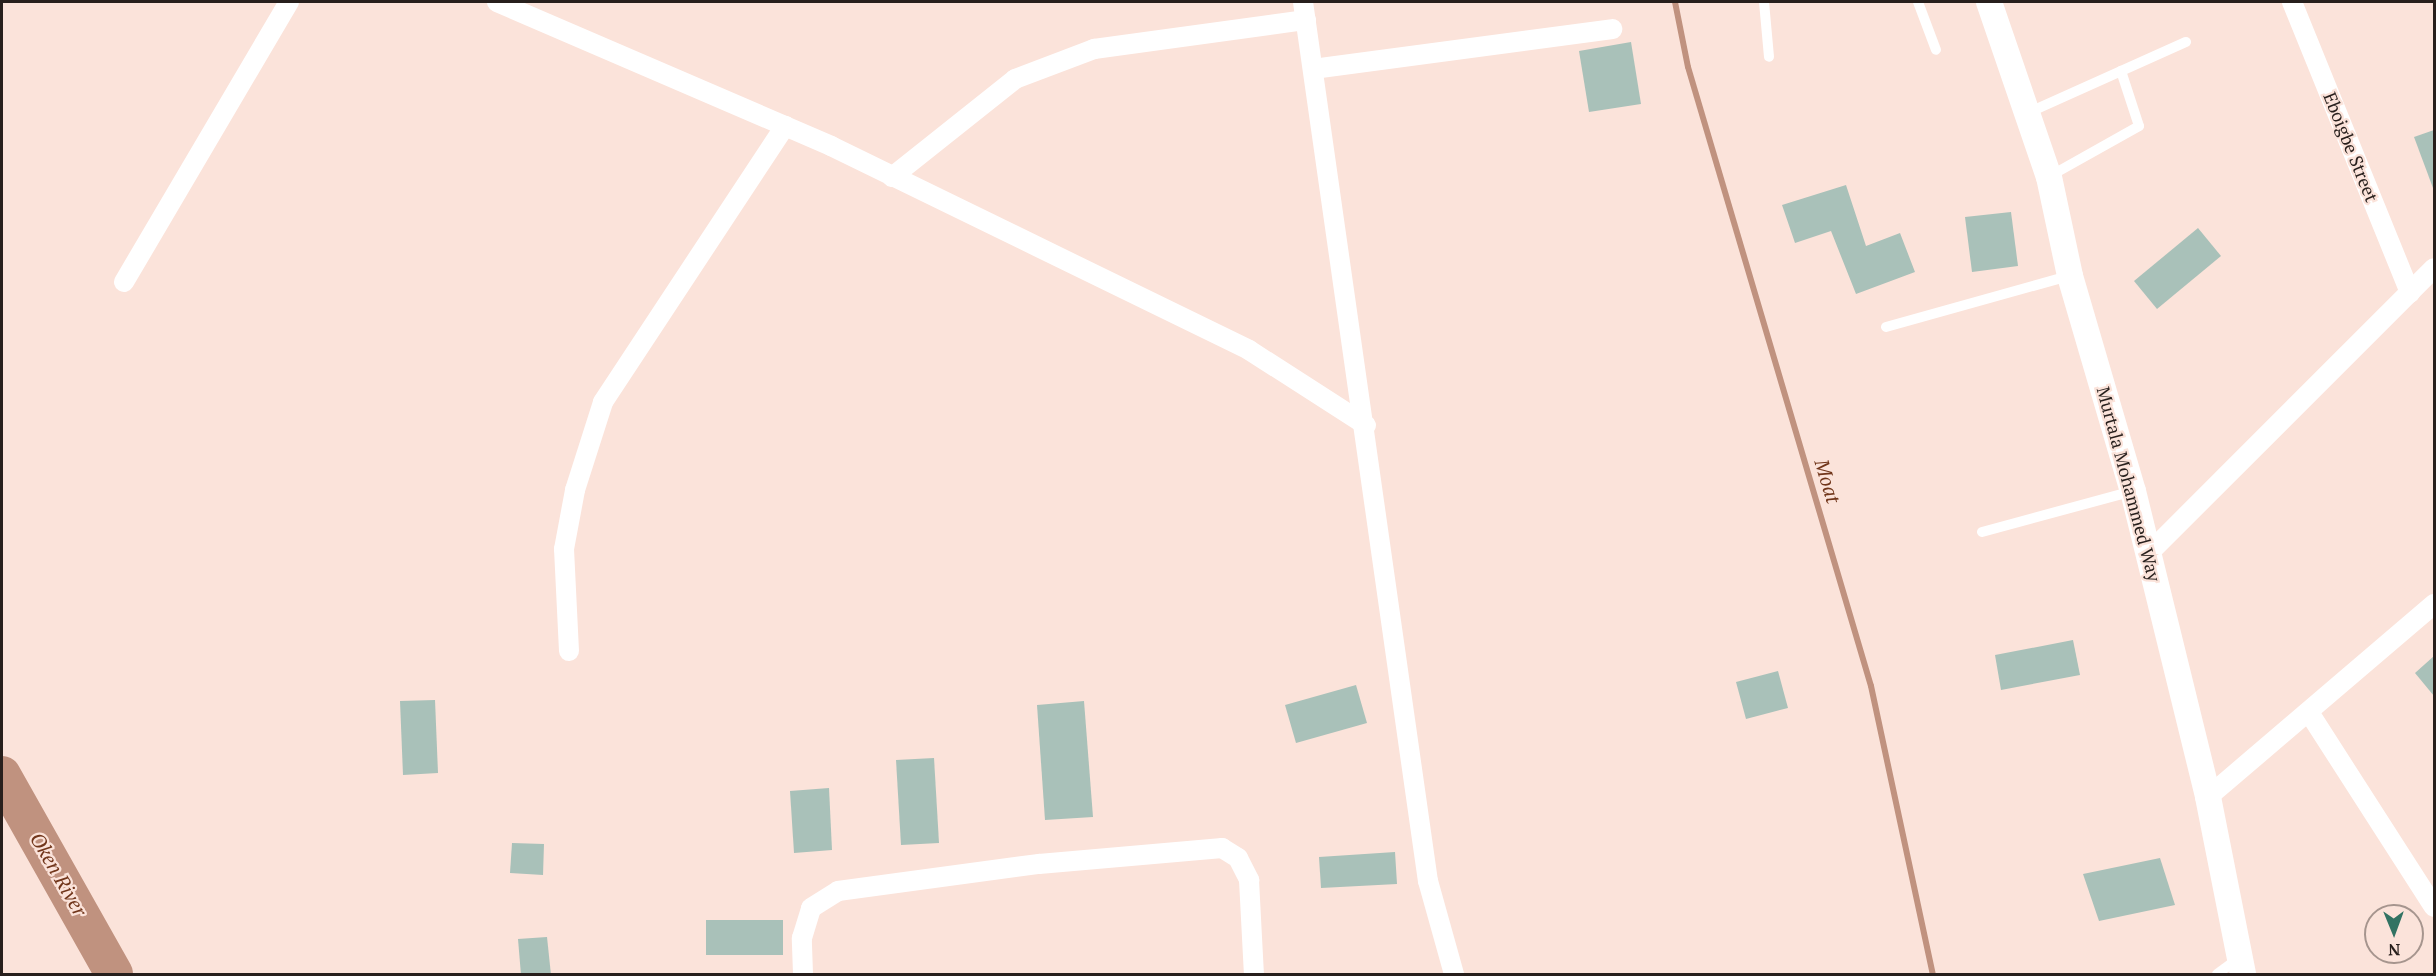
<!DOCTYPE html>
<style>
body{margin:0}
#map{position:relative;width:2436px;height:976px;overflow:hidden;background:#fbe3da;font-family:"PT Serif",serif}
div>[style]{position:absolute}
.stream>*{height:6px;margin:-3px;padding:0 3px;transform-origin:3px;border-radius:3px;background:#c0927f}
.river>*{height:38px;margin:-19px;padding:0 19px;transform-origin:19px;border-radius:19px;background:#c0927f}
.building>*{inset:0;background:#a9c1b9}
.service>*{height:10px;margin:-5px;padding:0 5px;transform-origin:5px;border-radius:5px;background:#fff}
.minor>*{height:20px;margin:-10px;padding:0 10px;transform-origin:10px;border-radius:10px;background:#fff}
.tertiary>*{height:26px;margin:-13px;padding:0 13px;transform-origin:13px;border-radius:13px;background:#fff}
span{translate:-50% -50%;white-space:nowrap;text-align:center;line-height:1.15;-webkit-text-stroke:4.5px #fbe3da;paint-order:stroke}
.street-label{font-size:18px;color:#271f1c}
.water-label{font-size:20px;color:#71361b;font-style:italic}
.frame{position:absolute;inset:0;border:3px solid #271f1c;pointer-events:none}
.north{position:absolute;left:2364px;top:904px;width:60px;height:60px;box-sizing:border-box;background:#fbe3da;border:2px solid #a6958e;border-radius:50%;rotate:179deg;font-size:16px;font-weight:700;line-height:24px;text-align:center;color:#271f1c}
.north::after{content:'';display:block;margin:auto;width:21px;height:27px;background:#327363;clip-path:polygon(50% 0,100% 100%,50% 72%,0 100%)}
</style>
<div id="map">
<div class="stream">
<div style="left:1675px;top:2px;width:66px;rotate:78.7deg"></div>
<div style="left:1688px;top:67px;width:645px;rotate:73.53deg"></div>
<div style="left:1871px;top:686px;width:295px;rotate:77.9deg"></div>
</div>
<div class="river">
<div style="left:2px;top:775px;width:228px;rotate:60.6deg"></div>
</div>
<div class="building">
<div style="clip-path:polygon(1631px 42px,1641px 104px,1589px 112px,1579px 51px)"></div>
<div style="clip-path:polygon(2434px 130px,2434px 188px,2433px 188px,2414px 137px)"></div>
<div style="clip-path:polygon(1846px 185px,1866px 246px,1900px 233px,1915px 272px,1856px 294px,1831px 231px,1795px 243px,1782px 205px)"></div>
<div style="clip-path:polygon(2011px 212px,2018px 266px,1972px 272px,1965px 217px)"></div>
<div style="clip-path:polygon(2198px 228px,2221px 256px,2157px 309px,2134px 281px)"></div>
<div style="clip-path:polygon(2073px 640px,2080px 675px,2001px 690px,1995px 655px)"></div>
<div style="clip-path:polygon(2434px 656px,2434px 696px,2415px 673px)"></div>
<div style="clip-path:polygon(1778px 671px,1788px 708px,1746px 719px,1736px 682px)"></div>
<div style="clip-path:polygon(1356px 685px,1367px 723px,1296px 743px,1285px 705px)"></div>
<div style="clip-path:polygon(435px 700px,438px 773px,403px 775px,400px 701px)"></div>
<div style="clip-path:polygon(1084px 701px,1093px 817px,1045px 820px,1037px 705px)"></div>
<div style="clip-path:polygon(934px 758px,939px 843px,901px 845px,896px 760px)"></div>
<div style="clip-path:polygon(829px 788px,832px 850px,794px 853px,790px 791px)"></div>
<div style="clip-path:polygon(512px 843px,544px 844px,543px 875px,510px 873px)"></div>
<div style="clip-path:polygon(1395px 852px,1397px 884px,1321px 888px,1319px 857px)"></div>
<div style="clip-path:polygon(2160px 858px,2175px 905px,2099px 921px,2083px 874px)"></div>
<div style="clip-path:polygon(706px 920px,783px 920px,783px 955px,706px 955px)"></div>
<div style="clip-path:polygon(547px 937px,551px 975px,521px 975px,518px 939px)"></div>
</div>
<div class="service">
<div style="left:1764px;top:2px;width:55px;rotate:84.8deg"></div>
<div style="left:1918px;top:2px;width:51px;rotate:69.4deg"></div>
<div style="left:2030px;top:112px;width:171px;rotate:-24.2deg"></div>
<div style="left:2050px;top:176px;width:102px;rotate:-29.3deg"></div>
<div style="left:2139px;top:126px;width:58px;rotate:-108.1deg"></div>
<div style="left:1886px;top:327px;width:190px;rotate:-15.6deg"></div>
<div style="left:1982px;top:532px;width:156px;rotate:-15.2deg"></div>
<div style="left:2217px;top:974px;width:27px;rotate:-36deg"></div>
</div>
<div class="minor">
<div style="left:497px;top:2px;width:364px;rotate:23.3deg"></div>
<div style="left:831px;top:146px;width:465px;rotate:26deg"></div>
<div style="left:1249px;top:350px;width:139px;rotate:32.7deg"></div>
<div style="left:1303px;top:2px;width:888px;rotate:81.91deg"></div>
<div style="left:1428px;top:881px;width:97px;rotate:74.4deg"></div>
<div style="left:2292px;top:2px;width:314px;rotate:67.9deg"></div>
<div style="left:1313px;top:69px;width:302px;rotate:-7.6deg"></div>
<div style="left:892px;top:177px;width:157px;rotate:-38.5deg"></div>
<div style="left:1015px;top:79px;width:85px;rotate:-20.8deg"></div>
<div style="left:1094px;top:49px;width:214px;rotate:-7.8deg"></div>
<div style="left:124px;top:282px;width:325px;rotate:-59.5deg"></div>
<div style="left:2148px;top:554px;width:404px;rotate:-45deg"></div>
<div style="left:569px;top:651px;width:102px;rotate:-92.8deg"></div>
<div style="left:564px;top:549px;width:60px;rotate:-79.4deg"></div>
<div style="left:575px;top:490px;width:92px;rotate:-72.3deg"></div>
<div style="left:603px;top:402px;width:331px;rotate:-56.6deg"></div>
<div style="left:2310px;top:714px;width:229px;rotate:57.3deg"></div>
<div style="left:2208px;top:797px;width:297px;rotate:-40.5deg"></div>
<div style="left:803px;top:974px;width:36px;rotate:-92deg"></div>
<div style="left:802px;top:938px;width:31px;rotate:-73deg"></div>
<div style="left:811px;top:908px;width:32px;rotate:-32deg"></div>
<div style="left:838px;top:891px;width:203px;rotate:-7.7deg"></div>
<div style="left:1039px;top:864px;width:184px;rotate:-5deg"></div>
<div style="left:1222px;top:848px;width:19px;rotate:32deg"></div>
<div style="left:1238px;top:858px;width:25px;rotate:63deg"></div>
<div style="left:1249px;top:880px;width:94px;rotate:87deg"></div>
</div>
<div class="tertiary">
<div style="left:1989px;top:2px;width:185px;rotate:71.1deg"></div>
<div style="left:2049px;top:177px;width:101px;rotate:78deg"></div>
<div style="left:2070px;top:276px;width:224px;rotate:73.7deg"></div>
<div style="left:2133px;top:491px;width:315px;rotate:76.2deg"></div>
<div style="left:2208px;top:797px;width:180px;rotate:78.8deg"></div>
</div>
<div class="street-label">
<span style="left:2351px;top:147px;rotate:68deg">Eboigbe Street</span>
<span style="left:2129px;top:484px;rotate:75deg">Murtala Mohammed Way</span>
</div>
<div class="water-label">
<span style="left:1828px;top:481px;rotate:73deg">Moat</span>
<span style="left:59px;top:874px;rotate:60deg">Oken River</span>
</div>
<div class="frame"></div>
<div class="north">N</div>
</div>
